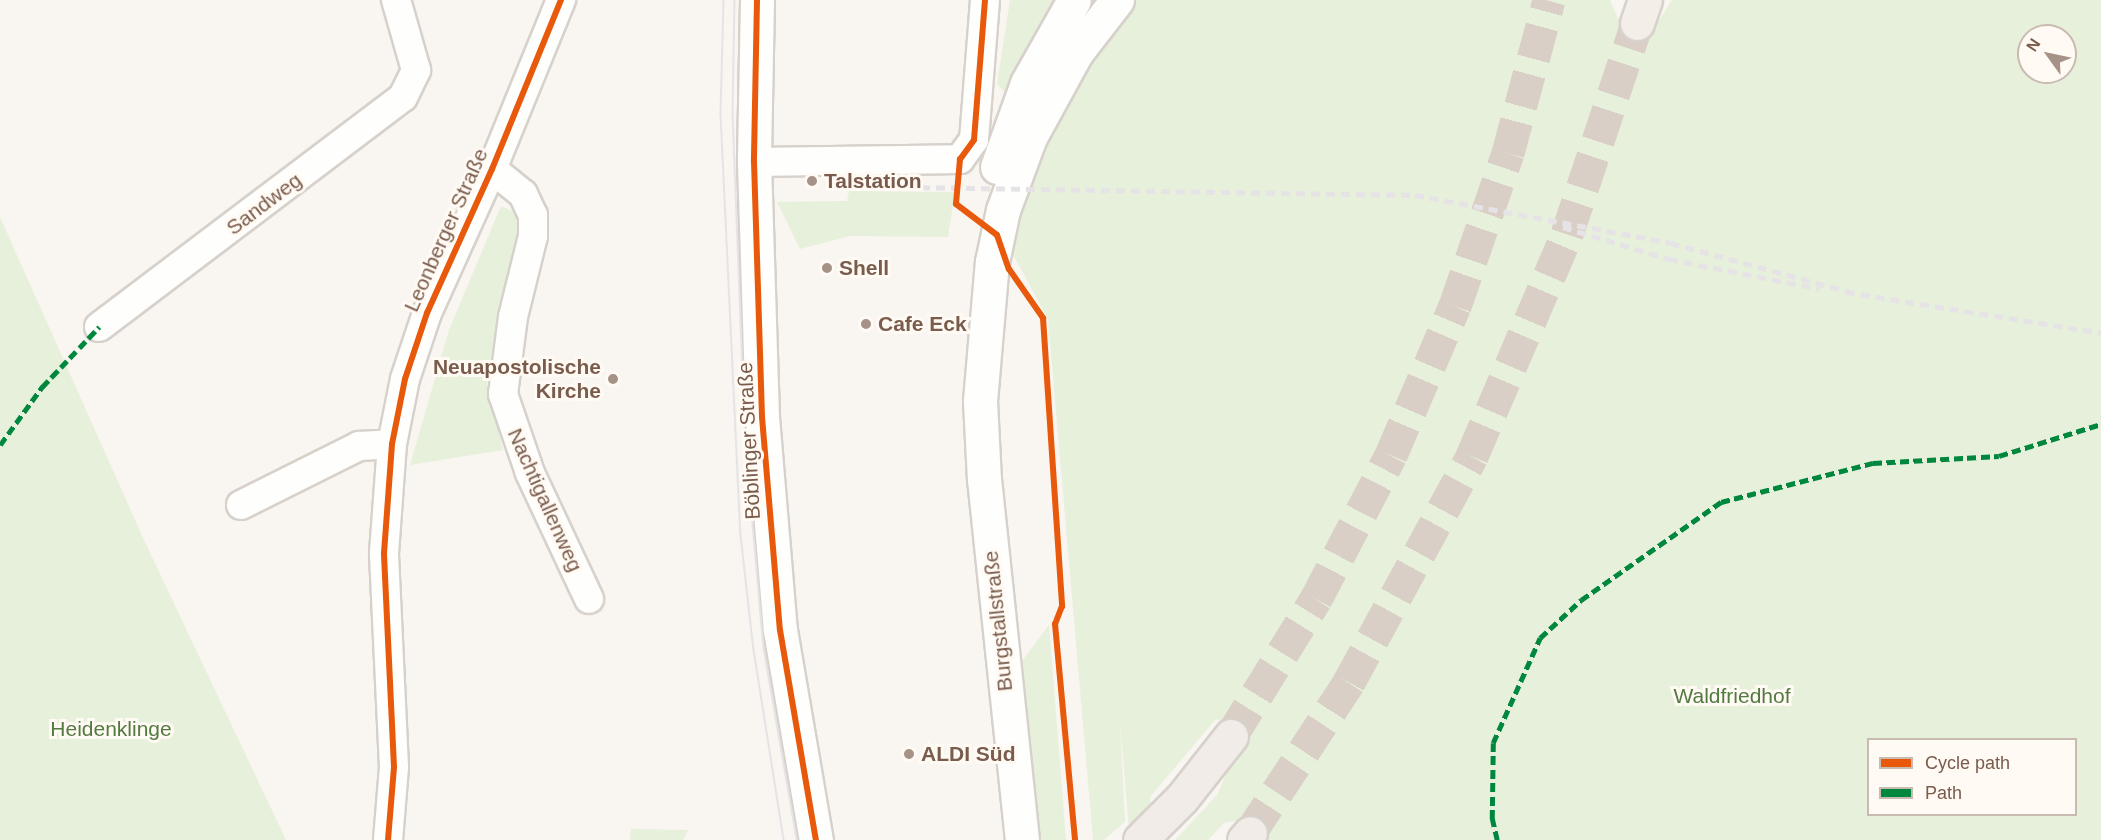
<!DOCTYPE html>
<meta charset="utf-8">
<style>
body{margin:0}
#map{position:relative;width:2101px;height:840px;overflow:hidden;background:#f9f5f0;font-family:Helvetica,sans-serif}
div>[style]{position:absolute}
.green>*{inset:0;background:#e7f0db}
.trunk-tunnel>*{height:33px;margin-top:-16.5px;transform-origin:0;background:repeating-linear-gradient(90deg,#d9cfc7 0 33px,transparent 0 49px)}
.roads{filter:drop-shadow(2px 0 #d7d1cb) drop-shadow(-2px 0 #d7d1cb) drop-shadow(0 2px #d7d1cb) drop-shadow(0 -2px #d7d1cb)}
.minor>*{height:28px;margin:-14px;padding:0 14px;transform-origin:14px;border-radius:14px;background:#fefefd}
.tertiary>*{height:33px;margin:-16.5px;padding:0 16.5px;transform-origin:16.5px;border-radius:16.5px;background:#fefefd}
.secondary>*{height:33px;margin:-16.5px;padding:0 16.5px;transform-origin:16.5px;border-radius:16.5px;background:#fefefd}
.primary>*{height:33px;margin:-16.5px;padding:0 16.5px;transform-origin:16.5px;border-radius:16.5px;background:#f3eee8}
.trunk>*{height:33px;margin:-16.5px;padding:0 16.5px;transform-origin:16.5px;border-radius:16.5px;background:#f2ece8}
.tram>*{height:1.5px;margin:-0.75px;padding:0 0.75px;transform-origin:0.75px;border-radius:0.75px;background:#e6e3e7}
.rail>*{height:4.5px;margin-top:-2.25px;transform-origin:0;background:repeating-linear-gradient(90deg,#e6e3e7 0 9px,transparent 0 15px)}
.quiet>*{height:4.5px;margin-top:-2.25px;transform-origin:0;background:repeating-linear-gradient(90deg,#00873e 0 9px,transparent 0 13.5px)}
.cycleway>*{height:6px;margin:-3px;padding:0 3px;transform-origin:3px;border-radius:3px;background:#e8590c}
.dots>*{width:16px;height:16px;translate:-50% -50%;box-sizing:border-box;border:3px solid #fffaf3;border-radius:50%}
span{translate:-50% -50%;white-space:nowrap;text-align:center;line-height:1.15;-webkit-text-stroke:6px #fffaf3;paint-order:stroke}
.poi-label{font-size:21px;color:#7a5c4d;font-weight:700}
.left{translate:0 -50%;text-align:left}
.right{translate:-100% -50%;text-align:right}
.street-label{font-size:21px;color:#7a5c4d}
.park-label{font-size:21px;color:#537a41}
.legend{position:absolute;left:1867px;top:738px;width:210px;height:78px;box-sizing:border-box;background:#fffaf3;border:2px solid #cabbb1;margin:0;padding:8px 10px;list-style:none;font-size:18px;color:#7a5c4d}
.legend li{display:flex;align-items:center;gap:12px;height:30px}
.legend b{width:30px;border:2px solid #cabbb1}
.north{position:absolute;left:2017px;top:24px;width:60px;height:60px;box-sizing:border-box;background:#fffaf3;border:2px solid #cabbb1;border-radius:50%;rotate:303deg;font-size:16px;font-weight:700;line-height:24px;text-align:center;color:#7a5c4d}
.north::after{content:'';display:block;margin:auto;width:21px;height:27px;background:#a69286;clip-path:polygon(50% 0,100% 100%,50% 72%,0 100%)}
</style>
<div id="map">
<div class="green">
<div style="clip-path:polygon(1010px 0,1055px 0,1038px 26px,1008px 96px,997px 84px)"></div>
<div style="clip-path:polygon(evenodd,1129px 0,1610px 0,1618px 19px,1641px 27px,1660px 19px,1672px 0,2101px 0,2101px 840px,1253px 840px,1250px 826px,1241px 820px,1224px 823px,1208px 840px,1175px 840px,1217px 795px,1234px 756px,1233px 729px,1216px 719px,1150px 797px,1155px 840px,1130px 840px,1120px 723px,1125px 822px,1104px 840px,1093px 840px,1048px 319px,1010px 249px,1015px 203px,1072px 82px,1129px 0,2029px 36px,2065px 36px,2065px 72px,2029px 72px,2029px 36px,1129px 0,1868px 740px,2076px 740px,2076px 814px,1868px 814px,1868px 740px)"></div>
<div style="clip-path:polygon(849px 191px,955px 192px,948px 237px,850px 236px,800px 249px,777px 202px,847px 201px)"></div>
<div style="clip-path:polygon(501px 206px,513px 211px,522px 232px,503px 300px,487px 385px,503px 450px,410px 465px,449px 330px)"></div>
<div style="clip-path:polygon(0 217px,144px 540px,286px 840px,0 840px)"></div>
<div style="clip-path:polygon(1049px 625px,1066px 840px,1036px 840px,1016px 669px)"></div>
<div style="clip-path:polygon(631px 829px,687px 830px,688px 830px,683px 840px,630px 840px)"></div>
</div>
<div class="trunk-tunnel">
<div style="left:1231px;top:736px;width:161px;rotate:-58.2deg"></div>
<div style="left:1316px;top:599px;width:162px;rotate:-62.5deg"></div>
<div style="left:1391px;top:455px;width:162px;rotate:-66.8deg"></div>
<div style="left:1455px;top:306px;width:162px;rotate:-70.9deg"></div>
<div style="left:1508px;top:153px;width:158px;rotate:-75deg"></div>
<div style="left:1250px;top:833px;width:181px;rotate:-56.7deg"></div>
<div style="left:1349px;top:682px;width:257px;rotate:-61.4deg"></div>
<div style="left:1472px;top:456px;width:241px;rotate:-66.8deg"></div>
<div style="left:1567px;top:234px;width:222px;rotate:-71.6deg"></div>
</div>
<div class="roads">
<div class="minor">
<div style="left:754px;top:162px;width:206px;rotate:-0.8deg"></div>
<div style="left:960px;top:159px;width:24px;rotate:-54deg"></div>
<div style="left:974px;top:140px;width:140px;rotate:-85.5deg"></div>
<div style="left:492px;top:169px;width:40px;rotate:39deg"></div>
<div style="left:523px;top:194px;width:23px;rotate:65deg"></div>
<div style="left:533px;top:215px;width:21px;rotate:90deg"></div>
<div style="left:533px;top:236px;width:83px;rotate:103.9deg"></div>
<div style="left:513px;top:317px;width:78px;rotate:97.4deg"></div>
<div style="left:503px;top:394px;width:83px;rotate:71.1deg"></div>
<div style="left:530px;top:473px;width:139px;rotate:64.9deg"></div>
<div style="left:99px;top:327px;width:381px;rotate:-37.1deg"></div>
<div style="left:403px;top:97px;width:30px;rotate:-64deg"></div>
<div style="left:416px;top:70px;width:73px;rotate:-105.9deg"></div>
<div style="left:241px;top:505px;width:132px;rotate:-26.6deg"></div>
<div style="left:359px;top:446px;width:33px;rotate:-3deg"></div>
<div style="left:388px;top:840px;width:73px;rotate:-85.3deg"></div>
<div style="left:394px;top:767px;width:214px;rotate:-92.7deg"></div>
<div style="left:384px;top:553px;width:109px;rotate:-85.8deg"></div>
<div style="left:392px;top:444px;width:66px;rotate:-78.7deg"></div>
<div style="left:405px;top:379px;width:70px;rotate:-71.6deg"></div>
<div style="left:427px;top:313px;width:158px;rotate:-65.7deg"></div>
<div style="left:492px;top:169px;width:183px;rotate:-67.8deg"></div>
</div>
<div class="tertiary">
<div style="left:757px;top:0;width:162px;rotate:91.1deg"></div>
<div style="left:754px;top:162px;width:255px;rotate:88.2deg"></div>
<div style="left:762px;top:417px;width:214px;rotate:85.2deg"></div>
<div style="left:780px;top:630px;width:213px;rotate:80.3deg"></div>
</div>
<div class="secondary">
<div style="left:997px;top:167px;width:89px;rotate:-70.3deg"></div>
<div style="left:1027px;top:83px;width:95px;rotate:-60.5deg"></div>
<div style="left:1022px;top:840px;width:362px;rotate:-96deg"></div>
<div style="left:984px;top:480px;width:79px;rotate:-92.9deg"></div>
<div style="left:980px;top:401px;width:140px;rotate:-85.1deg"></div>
<div style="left:992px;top:262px;width:53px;rotate:-78.1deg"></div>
<div style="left:1003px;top:210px;width:78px;rotate:-69.7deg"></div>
<div style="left:1030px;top:137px;width:96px;rotate:-61.3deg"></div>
<div style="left:1076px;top:53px;width:67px;rotate:-52.3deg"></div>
</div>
<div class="primary">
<div style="left:1637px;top:23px;width:24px;rotate:-71deg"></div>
</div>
<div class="trunk">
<div style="left:1140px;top:840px;width:59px;rotate:-45deg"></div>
<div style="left:1182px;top:798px;width:79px;rotate:-51.7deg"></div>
<div style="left:1244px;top:840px;width:9px;rotate:-49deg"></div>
</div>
</div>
<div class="tram">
<div style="left:724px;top:0;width:114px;rotate:91.5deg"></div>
<div style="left:721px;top:114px;width:421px;rotate:87.3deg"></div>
<div style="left:741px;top:535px;width:116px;rotate:83.6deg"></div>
<div style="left:754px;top:650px;width:192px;rotate:81deg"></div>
<div style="left:735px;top:0;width:114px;rotate:91deg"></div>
<div style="left:733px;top:114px;width:333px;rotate:87.8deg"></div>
<div style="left:746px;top:447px;width:202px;rotate:84.9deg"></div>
<div style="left:764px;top:648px;width:195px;rotate:80.2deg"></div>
</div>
<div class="rail">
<div style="left:846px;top:186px;width:569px;rotate:0.91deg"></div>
<div style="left:1415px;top:195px;width:260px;rotate:10.6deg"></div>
<div style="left:1671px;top:243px;width:190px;rotate:15.3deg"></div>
<div style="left:1563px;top:227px;width:111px;rotate:16.8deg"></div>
<div style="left:1669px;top:259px;width:154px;rotate:11.2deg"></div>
<div style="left:1846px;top:292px;width:258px;rotate:9.1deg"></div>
</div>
<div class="quiet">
<div style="left:0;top:445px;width:72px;rotate:-54.1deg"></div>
<div style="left:42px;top:387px;width:83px;rotate:-46.5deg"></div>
<div style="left:1497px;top:840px;width:22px;rotate:-103deg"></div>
<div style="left:1492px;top:819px;width:76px;rotate:-89.2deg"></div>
<div style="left:1493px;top:743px;width:115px;rotate:-65.9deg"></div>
<div style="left:1540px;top:638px;width:56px;rotate:-42.8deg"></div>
<div style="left:1581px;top:600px;width:171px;rotate:-35deg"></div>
<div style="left:1721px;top:502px;width:157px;rotate:-14.4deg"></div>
<div style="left:1873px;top:463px;width:126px;rotate:-3.2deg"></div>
<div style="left:1999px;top:456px;width:107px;rotate:-17.4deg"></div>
</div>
<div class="cycleway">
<div style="left:757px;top:0;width:162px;rotate:91.1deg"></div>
<div style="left:754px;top:162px;width:255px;rotate:88.2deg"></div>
<div style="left:762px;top:417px;width:214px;rotate:85.2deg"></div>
<div style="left:780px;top:630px;width:213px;rotate:80.3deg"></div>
<div style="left:985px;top:0;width:140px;rotate:94.5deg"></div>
<div style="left:974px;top:140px;width:24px;rotate:126deg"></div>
<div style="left:960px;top:159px;width:45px;rotate:95.1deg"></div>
<div style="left:956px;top:204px;width:51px;rotate:37.1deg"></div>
<div style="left:997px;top:235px;width:36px;rotate:71deg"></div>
<div style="left:1009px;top:269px;width:60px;rotate:55.2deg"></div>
<div style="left:1043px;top:318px;width:289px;rotate:86.2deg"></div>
<div style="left:1062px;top:606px;width:19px;rotate:111deg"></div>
<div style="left:1055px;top:624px;width:217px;rotate:84.7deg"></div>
<div style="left:388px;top:840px;width:73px;rotate:-85.3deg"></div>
<div style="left:394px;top:767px;width:214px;rotate:-92.7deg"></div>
<div style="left:384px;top:553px;width:109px;rotate:-85.8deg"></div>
<div style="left:392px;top:444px;width:66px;rotate:-78.7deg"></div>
<div style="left:405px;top:379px;width:70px;rotate:-71.6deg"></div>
<div style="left:427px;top:313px;width:158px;rotate:-65.7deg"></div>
<div style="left:492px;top:169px;width:183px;rotate:-67.8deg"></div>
</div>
<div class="dots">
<div style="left:812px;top:181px;background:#a69286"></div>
<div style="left:827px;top:268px;background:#a69286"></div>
<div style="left:866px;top:324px;background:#a69286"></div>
<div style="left:613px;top:379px;background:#a69286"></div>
<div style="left:909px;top:754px;background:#a69286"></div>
</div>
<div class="poi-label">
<span class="left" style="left:824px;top:181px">Talstation</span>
<span class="left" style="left:839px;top:268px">Shell</span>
<span class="left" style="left:878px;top:324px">Cafe Eck</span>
<span class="right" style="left:601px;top:379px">Neuapostolische<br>Kirche</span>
<span class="left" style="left:921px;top:754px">ALDI Süd</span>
</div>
<div class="street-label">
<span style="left:264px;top:204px;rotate:-37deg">Sandweg</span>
<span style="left:446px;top:230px;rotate:-66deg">Leonberger Straße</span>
<span style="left:749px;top:441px;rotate:-93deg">Böblinger Straße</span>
<span style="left:545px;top:500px;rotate:66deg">Nachtigallenweg</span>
<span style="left:998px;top:621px;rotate:-96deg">Burgstallstraße</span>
</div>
<div class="park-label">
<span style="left:1732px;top:696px">Waldfriedhof</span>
<span style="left:111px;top:729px">Heidenklinge</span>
</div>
<ul class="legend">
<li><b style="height:8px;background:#e8590c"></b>Cycle path</li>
<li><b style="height:8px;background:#00873e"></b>Path</li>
</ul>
<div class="north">N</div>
</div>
